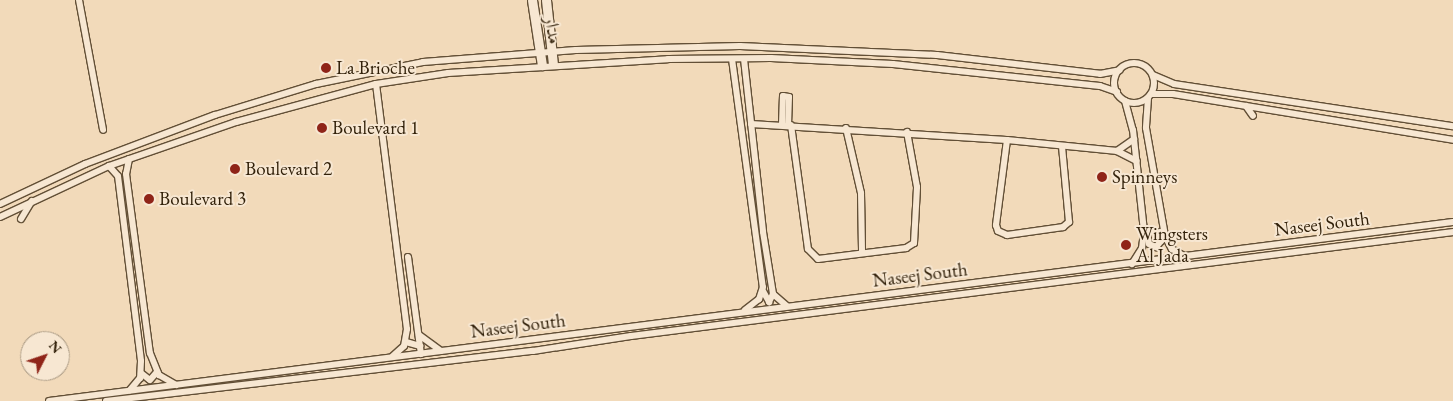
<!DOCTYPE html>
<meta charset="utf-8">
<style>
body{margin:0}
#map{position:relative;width:1453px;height:401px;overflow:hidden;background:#f2daba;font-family:"EB Garamond",Amiri,serif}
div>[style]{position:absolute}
.roads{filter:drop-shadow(1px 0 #624f36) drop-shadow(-1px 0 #624f36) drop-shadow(0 1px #624f36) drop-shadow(0 -1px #624f36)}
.street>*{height:6px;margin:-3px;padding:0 3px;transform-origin:3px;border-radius:3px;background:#f7e7d2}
.street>.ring{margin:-3px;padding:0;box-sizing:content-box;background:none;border:6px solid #f7e7d2;border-radius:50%}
.secondary>*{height:9px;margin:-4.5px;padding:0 4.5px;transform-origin:4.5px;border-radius:4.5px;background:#f7e7d2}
.dots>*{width:14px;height:14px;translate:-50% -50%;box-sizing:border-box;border:2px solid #f7e7d2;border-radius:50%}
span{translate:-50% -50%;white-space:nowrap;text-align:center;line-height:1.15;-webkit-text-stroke:4px #f7e7d2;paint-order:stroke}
.street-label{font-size:19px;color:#32210a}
.poi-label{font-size:19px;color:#32210a}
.left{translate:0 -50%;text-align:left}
.north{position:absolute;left:20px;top:331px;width:50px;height:50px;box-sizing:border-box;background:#f7e7d2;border:1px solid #a89882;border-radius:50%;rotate:49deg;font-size:14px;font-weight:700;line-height:20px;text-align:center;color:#32210a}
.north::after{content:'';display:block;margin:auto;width:18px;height:22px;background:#8f2418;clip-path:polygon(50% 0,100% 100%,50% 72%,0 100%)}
</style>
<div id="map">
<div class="roads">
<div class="street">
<div style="left:79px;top:0;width:132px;rotate:79.5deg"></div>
<div style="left:732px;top:59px;width:230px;rotate:82.3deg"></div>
<div style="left:763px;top:287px;width:13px;rotate:108deg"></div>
<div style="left:759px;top:299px;width:18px;rotate:142deg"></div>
<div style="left:744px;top:59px;width:174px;rotate:83.7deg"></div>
<div style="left:763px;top:232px;width:63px;rotate:80.8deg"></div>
<div style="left:773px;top:294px;width:18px;rotate:41deg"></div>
<div class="ring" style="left:1114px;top:63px;width:34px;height:34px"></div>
<div style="left:1153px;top:75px;width:23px;rotate:23deg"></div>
<div style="left:1174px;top:84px;width:282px;rotate:8.6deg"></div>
<div style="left:376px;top:84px;width:247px;rotate:82.8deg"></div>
<div style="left:407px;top:329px;width:17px;rotate:100deg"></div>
<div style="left:404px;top:346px;width:15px;rotate:138deg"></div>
<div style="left:1151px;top:94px;width:22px"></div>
<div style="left:1173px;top:94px;width:284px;rotate:9.3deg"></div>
<div style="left:1148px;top:98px;width:30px;rotate:94deg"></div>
<div style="left:1146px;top:128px;width:110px;rotate:80deg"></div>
<div style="left:1165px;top:236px;width:15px;rotate:62deg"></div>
<div style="left:1172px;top:249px;width:16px;rotate:30deg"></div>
<div style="left:1125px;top:101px;width:30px;rotate:75deg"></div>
<div style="left:1133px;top:130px;width:103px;rotate:83.8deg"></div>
<div style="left:1144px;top:232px;width:16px;rotate:97deg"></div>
<div style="left:1142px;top:248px;width:19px;rotate:122deg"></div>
<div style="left:1246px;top:106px;width:12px;rotate:55deg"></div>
<div style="left:751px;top:124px;width:256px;rotate:3.6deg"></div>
<div style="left:1007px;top:140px;width:111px;rotate:5.7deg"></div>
<div style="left:1117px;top:151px;width:22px;rotate:27deg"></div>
<div style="left:782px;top:124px;width:28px;rotate:-88deg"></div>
<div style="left:783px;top:96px;width:6px;rotate:9deg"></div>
<div style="left:789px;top:97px;width:27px;rotate:92deg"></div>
<div style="left:791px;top:125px;width:125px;rotate:82.2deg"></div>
<div style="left:808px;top:249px;width:14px;rotate:45deg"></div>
<div style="left:818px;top:259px;width:89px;rotate:-7.1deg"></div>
<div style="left:906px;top:248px;width:9px;rotate:-32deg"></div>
<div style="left:914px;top:243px;width:56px;rotate:-86.9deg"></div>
<div style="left:917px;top:187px;width:56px;rotate:-100.3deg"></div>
<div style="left:846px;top:128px;width:67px;rotate:77deg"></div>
<div style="left:861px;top:193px;width:60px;rotate:89deg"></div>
<div style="left:1007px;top:140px;width:86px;rotate:97.4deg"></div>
<div style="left:996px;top:225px;width:6px;rotate:72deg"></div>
<div style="left:998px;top:231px;width:10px;rotate:24deg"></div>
<div style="left:1007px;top:235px;width:57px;rotate:-8.1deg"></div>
<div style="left:1063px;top:227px;width:8px;rotate:-40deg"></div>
<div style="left:1069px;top:222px;width:76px;rotate:-95.3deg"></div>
<div style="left:1117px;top:151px;width:21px;rotate:-35deg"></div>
<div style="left:129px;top:159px;width:15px;rotate:101deg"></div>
<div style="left:126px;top:174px;width:181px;rotate:82.4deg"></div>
<div style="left:150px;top:353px;width:24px;rotate:68deg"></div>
<div style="left:159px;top:375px;width:20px;rotate:30deg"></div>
<div style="left:109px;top:166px;width:13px;rotate:48deg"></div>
<div style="left:118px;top:176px;width:186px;rotate:82.9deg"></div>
<div style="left:141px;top:361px;width:17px;rotate:93deg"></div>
<div style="left:140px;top:378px;width:16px;rotate:130deg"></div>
<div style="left:0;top:204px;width:94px;rotate:-25.2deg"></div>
<div style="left:85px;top:164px;width:139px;rotate:-20.7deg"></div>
<div style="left:215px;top:115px;width:106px;rotate:-17.1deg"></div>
<div style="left:316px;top:84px;width:109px;rotate:-11.6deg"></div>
<div style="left:423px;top:62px;width:153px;rotate:-4.5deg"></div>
<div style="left:576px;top:50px;width:164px;rotate:-1.4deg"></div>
<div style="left:740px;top:46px;width:197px;rotate:2.6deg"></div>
<div style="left:937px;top:55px;width:164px;rotate:6.6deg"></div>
<div style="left:1100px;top:74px;width:20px;rotate:-11deg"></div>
<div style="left:0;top:217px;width:120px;rotate:-25.1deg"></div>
<div style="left:109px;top:166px;width:134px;rotate:-19.1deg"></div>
<div style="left:236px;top:122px;width:145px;rotate:-15.2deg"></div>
<div style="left:376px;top:84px;width:73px;rotate:-8.7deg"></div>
<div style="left:448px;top:73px;width:220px;rotate:-3.6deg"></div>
<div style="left:668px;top:59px;width:103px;rotate:-0.6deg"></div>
<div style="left:771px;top:58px;width:122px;rotate:2.8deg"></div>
<div style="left:893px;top:64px;width:208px;rotate:6.1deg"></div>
<div style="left:1100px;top:86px;width:18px;rotate:19deg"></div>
<div style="left:21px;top:219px;width:21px;rotate:-59deg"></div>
<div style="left:1147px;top:235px;width:9px;rotate:77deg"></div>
<div style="left:1149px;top:244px;width:8px;rotate:23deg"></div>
<div style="left:1156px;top:247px;width:8px;rotate:-50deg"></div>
<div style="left:1161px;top:241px;width:9px;rotate:-96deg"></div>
<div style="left:408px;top:257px;width:98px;rotate:82.4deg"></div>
<div style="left:763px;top:291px;width:13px;rotate:61deg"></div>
<div style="left:769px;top:302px;width:9px;rotate:-63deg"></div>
<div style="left:419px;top:335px;width:27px;rotate:36deg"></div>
<div style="left:406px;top:342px;width:15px;rotate:16deg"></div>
<div style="left:141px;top:373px;width:11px;rotate:38deg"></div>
<div style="left:150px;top:380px;width:11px;rotate:-49deg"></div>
<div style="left:49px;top:401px;width:1415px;rotate:-7.27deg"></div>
<div style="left:106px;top:401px;width:430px;rotate:-6.7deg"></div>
<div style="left:533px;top:351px;width:99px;rotate:-8.7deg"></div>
<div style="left:631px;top:336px;width:829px;rotate:-7.21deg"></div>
</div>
<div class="secondary">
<div style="left:532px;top:0;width:66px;rotate:81.3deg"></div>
<div style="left:546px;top:0;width:64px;rotate:83.8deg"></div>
</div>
</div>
<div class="dots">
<div style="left:326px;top:68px;background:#8f2418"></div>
<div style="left:322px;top:128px;background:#8f2418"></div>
<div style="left:235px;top:169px;background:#8f2418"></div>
<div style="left:1102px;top:177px;background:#8f2418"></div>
<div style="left:149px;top:199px;background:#8f2418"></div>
<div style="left:1126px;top:245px;background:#8f2418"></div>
</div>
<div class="street-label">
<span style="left:553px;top:30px;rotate:81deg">مدار</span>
<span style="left:1322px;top:224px;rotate:-7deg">Naseej South</span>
<span style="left:920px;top:275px;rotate:-7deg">Naseej South</span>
<span style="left:518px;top:326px;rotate:-7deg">Naseej South</span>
</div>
<div class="poi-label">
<span class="left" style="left:336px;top:68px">La Brioche</span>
<span class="left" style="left:332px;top:128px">Boulevard 1</span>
<span class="left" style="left:245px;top:169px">Boulevard 2</span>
<span class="left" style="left:1112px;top:177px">Spinneys</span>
<span class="left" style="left:159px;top:199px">Boulevard 3</span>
<span class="left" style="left:1136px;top:245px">Wingsters<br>Al Jada</span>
</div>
<div class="north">N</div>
</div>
